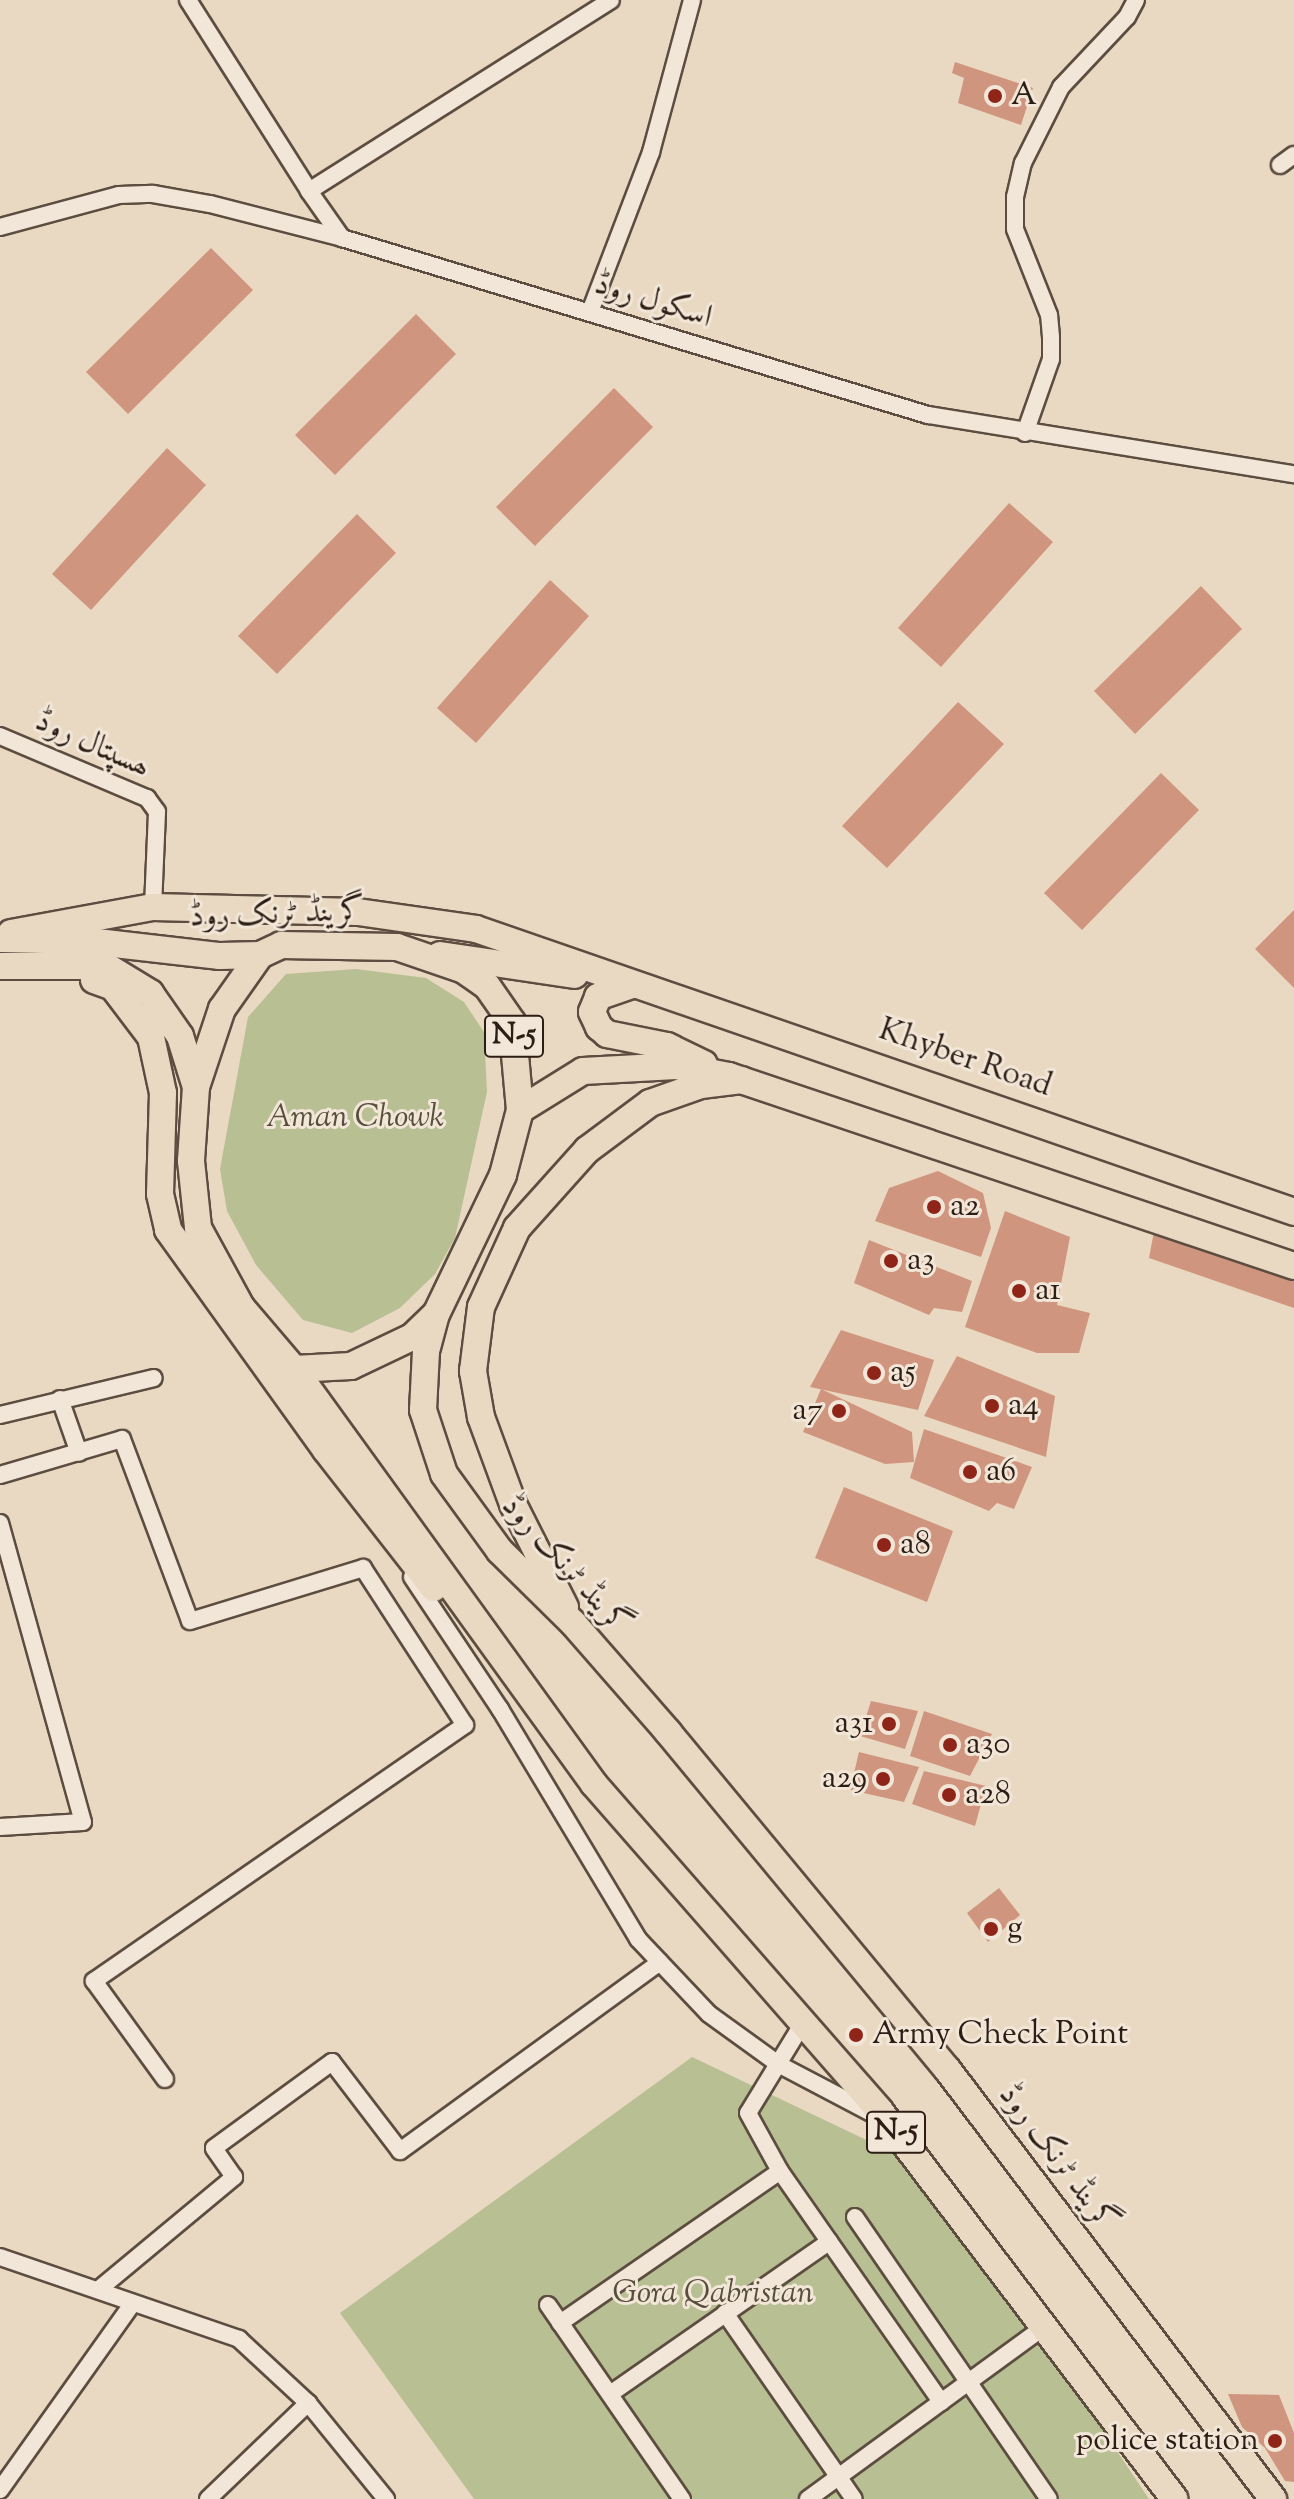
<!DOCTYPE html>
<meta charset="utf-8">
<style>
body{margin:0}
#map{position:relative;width:1294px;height:2499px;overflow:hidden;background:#ead9c2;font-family:"Sorts Mill Goudy",Amiri,serif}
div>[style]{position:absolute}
.green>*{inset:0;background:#b8bf93}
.building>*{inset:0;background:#d0957e}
.roads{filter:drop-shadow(2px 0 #5c4d40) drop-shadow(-2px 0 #5c4d40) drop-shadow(0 2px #5c4d40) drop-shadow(0 -2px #5c4d40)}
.minor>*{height:16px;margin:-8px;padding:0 8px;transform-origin:8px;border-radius:8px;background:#f1e6d7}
.primary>*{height:26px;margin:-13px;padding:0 13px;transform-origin:13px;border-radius:13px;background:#ead9c2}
.trunk>*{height:26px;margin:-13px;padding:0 13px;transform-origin:13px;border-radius:13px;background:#ead9c2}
.dots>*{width:22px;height:22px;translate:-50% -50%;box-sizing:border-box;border:4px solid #f1e6d7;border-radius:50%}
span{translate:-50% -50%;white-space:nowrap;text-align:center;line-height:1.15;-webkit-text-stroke:6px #f1e6d7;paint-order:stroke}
.shield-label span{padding:2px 6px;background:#f1e6d7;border:2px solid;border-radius:6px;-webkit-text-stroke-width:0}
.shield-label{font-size:30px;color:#2d1e15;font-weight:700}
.poi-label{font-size:32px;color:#2d1e15}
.left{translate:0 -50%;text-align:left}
.right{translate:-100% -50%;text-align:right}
.street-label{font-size:32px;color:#2d1e15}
.park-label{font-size:32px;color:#574e3b;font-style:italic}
</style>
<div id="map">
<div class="green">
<div style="clip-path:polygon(356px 969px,426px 978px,464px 1002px,484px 1032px,487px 1092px,455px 1238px,435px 1274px,400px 1308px,352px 1333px,303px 1320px,256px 1265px,227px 1211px,220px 1169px,248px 1017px,286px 974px)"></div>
<div style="clip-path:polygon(692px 2057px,900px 2156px,977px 2242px,1149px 2499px,474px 2499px,340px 2313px)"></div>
</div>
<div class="building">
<div style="clip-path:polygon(955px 62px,1033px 88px,1021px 125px,958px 103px,964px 78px,952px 73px)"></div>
<div style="clip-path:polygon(211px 248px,253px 290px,128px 414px,86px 372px)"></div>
<div style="clip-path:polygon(416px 314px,456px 354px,335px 475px,295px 435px)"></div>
<div style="clip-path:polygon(614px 388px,653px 427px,535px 546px,496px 507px)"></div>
<div style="clip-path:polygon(167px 448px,206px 485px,91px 610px,52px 574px)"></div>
<div style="clip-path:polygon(1009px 503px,1053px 542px,941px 667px,898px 628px)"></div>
<div style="clip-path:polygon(357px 514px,396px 553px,277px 674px,238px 636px)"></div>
<div style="clip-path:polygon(550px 580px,589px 616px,476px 743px,437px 708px)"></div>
<div style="clip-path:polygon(1201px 586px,1242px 629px,1135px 734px,1094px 691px)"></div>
<div style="clip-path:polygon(958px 702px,1004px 744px,887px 868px,842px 826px)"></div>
<div style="clip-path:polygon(1161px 773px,1199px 810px,1082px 930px,1044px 893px)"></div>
<div style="clip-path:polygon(1294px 910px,1294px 988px,1255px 949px)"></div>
<div style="clip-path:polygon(938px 1171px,983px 1193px,991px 1228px,981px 1257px,875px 1221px,889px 1188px)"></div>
<div style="clip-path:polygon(1005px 1211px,1070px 1237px,1057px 1305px,1090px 1313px,1079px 1353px,1037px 1353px,965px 1327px)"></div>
<div style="clip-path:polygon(1155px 1226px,1294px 1274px,1294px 1308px,1149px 1258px)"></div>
<div style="clip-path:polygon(869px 1240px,972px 1281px,962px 1312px,934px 1308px,929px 1315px,854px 1283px)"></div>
<div style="clip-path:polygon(841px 1330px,934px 1360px,918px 1410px,810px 1387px)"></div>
<div style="clip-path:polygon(957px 1356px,1055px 1396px,1046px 1457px,924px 1416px)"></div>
<div style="clip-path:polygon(821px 1389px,912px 1432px,914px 1462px,885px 1464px,803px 1432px)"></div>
<div style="clip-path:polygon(924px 1429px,1032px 1467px,1014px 1509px,997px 1503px,989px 1511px,910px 1478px)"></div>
<div style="clip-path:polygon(844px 1487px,953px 1531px,927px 1602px,815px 1558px)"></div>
<div style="clip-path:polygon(871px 1701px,918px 1711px,905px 1749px,860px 1736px)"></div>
<div style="clip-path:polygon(924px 1711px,992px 1734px,970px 1776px,910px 1756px)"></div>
<div style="clip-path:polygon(859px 1752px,919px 1767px,904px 1802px,850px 1790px)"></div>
<div style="clip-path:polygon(924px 1771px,986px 1786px,975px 1826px,912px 1804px)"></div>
<div style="clip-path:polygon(999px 1888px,1020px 1915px,988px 1942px,967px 1913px)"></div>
<div style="clip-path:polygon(1228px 2394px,1279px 2395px,1294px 2433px,1294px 2482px,1285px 2481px,1265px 2448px,1242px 2427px)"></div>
</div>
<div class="roads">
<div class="minor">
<div style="left:188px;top:0;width:226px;rotate:57.6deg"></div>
<div style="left:1280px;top:165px;width:17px;rotate:-36deg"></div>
<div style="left:0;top:227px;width:123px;rotate:-15.1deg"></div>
<div style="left:119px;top:195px;width:34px;rotate:-2deg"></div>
<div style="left:153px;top:194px;width:58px;rotate:10deg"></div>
<div style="left:210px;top:204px;width:136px;rotate:14.4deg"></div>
<div style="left:342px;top:238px;width:612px;rotate:16.81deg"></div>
<div style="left:928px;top:415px;width:371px;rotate:9.2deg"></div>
<div style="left:342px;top:238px;width:57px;rotate:-125.1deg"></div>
<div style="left:309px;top:191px;width:357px;rotate:-32.3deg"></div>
<div style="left:590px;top:312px;width:171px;rotate:-69.1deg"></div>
<div style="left:651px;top:152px;width:157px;rotate:-74.9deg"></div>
<div style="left:1025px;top:433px;width:78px;rotate:-70.6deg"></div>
<div style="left:1051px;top:359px;width:22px;rotate:-90deg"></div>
<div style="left:1051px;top:337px;width:22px;rotate:-95deg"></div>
<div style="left:1049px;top:315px;width:92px;rotate:-111.6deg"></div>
<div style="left:1015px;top:229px;width:32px;rotate:-90deg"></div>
<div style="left:1015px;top:197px;width:35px;rotate:-77deg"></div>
<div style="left:1023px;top:163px;width:85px;rotate:-63.4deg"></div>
<div style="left:1061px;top:87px;width:96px;rotate:-46.7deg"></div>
<div style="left:1127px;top:17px;width:19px;rotate:-62deg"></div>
<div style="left:0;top:736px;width:160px;rotate:22.9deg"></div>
<div style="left:147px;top:798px;width:17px;rotate:54deg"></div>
<div style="left:157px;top:812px;width:95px;rotate:92.4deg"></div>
<div style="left:60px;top:1399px;width:57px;rotate:70.6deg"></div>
<div style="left:0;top:1415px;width:158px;rotate:-13.5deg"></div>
<div style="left:0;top:1475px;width:127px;rotate:-16.4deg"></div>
<div style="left:122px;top:1439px;width:194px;rotate:69.5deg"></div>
<div style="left:190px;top:1621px;width:181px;rotate:-17deg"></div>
<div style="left:363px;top:1568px;width:187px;rotate:57deg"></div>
<div style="left:465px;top:1725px;width:451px;rotate:145.4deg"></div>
<div style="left:94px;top:1981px;width:121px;rotate:54.1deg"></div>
<div style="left:0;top:1523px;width:310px;rotate:74.5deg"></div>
<div style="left:83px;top:1822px;width:83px;rotate:176.6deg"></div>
<div style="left:412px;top:1577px;width:159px;rotate:56.3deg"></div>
<div style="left:500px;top:1709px;width:268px;rotate:59deg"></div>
<div style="left:638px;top:1939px;width:103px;rotate:46.6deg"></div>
<div style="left:709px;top:2014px;width:85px;rotate:35.9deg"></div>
<div style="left:778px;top:2064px;width:110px;rotate:27.7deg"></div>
<div style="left:803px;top:2023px;width:105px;rotate:121.4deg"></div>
<div style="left:748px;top:2113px;width:66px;rotate:61.1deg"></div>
<div style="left:780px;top:2171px;width:282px;rotate:55.1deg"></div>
<div style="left:855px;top:2217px;width:342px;rotate:55.5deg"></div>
<div style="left:0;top:2257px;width:253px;rotate:18.9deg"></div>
<div style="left:239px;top:2339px;width:94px;rotate:42.8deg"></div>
<div style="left:308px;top:2403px;width:124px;rotate:50.9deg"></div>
<div style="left:98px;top:2290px;width:177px;rotate:-39.7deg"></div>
<div style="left:234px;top:2177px;width:35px;rotate:-125deg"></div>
<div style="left:214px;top:2148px;width:146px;rotate:-36.1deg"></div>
<div style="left:332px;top:2062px;width:112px;rotate:52.6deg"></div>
<div style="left:400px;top:2151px;width:321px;rotate:-36deg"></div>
<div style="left:548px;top:2305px;width:236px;rotate:55.4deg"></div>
<div style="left:725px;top:2313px;width:226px;rotate:55.3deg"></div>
<div style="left:560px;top:2323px;width:267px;rotate:-34.6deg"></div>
<div style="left:610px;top:2394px;width:267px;rotate:-34.8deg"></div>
<div style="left:0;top:2490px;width:229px;rotate:-54.6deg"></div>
<div style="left:208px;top:2499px;width:139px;rotate:-43.8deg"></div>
<div style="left:808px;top:2499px;width:292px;rotate:-36.1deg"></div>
</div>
<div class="primary">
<div style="left:11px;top:933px;width:144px;rotate:-10.4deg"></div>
<div style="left:153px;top:907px;width:205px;rotate:1.4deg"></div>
<div style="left:358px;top:912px;width:119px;rotate:8.2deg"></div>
<div style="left:476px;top:929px;width:866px;rotate:19.08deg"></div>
<div style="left:440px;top:955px;width:136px;rotate:8.4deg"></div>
<div style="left:632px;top:985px;width:36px;rotate:161deg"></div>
<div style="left:598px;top:997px;width:16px;rotate:112deg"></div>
<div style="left:592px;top:1012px;width:17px;rotate:65deg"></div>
<div style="left:599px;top:1027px;width:11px;rotate:41deg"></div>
<div style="left:607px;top:1034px;width:61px;rotate:11.3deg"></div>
<div style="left:667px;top:1046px;width:41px;rotate:25.9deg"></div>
<div style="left:520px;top:1110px;width:74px;rotate:-31.8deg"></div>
<div style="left:583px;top:1071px;width:93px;rotate:-3.1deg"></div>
<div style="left:676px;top:1066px;width:54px;rotate:10.7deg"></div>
<div style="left:729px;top:1076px;width:596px;rotate:18.59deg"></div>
</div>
<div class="trunk">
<div style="left:0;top:939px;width:88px;rotate:1.3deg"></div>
<div style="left:88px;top:941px;width:133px;rotate:6.5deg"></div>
<div style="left:220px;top:956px;width:40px;rotate:-1.4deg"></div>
<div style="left:260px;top:955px;width:23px;rotate:-25deg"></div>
<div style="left:281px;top:945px;width:116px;rotate:1deg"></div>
<div style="left:397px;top:947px;width:71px;rotate:18.9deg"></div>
<div style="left:464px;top:970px;width:28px;rotate:35deg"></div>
<div style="left:487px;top:986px;width:44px;rotate:55.2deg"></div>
<div style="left:512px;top:1022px;width:88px;rotate:84.8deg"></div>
<div style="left:520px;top:1110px;width:67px;rotate:104.7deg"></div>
<div style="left:503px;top:1175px;width:154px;rotate:115.7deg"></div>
<div style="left:436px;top:1314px;width:38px;rotate:105deg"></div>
<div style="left:426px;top:1351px;width:59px;rotate:92.9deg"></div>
<div style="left:423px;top:1410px;width:67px;rotate:71.8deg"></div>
<div style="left:444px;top:1474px;width:95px;rotate:54deg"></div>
<div style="left:500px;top:1551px;width:103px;rotate:44.6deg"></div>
<div style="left:573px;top:1623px;width:145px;rotate:48.9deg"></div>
<div style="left:668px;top:1732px;width:438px;rotate:50.4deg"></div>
<div style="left:947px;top:2069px;width:540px;rotate:52.83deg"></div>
<div style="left:0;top:966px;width:106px"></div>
<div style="left:106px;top:966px;width:52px;rotate:31.5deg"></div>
<div style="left:150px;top:993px;width:52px;rotate:55.1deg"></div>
<div style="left:180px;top:1036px;width:53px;rotate:72.6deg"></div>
<div style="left:196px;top:1087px;width:74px;rotate:93.9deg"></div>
<div style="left:191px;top:1161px;width:67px;rotate:84deg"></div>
<div style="left:198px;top:1228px;width:90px;rotate:61.4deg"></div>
<div style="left:241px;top:1307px;width:82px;rotate:49.5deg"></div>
<div style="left:294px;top:1369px;width:512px;rotate:54.14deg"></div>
<div style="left:594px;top:1784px;width:434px;rotate:48.8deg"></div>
<div style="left:880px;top:2111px;width:487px;rotate:52.8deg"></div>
<div style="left:94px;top:980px;width:20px;rotate:20deg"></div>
<div style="left:113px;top:987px;width:63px;rotate:52.8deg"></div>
<div style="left:151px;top:1037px;width:57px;rotate:77.9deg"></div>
<div style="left:163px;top:1093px;width:101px;rotate:91.7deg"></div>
<div style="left:160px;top:1194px;width:37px;rotate:77deg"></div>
<div style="left:168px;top:1230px;width:271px;rotate:54.3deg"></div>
<div style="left:326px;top:1450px;width:175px;rotate:52deg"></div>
<div style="left:196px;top:1087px;width:82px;rotate:-71.6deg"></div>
<div style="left:222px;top:1009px;width:66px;rotate:-54.9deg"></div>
<div style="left:294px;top:1369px;width:57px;rotate:-3deg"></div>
<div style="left:351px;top:1366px;width:68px;rotate:-25.4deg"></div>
<div style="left:412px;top:1337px;width:33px;rotate:-44deg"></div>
<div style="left:565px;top:1607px;width:115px;rotate:-116.8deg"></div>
<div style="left:513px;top:1504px;width:93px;rotate:-110.2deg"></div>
<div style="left:481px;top:1417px;width:47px;rotate:-99.9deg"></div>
<div style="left:473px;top:1371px;width:64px;rotate:-82.9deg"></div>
<div style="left:481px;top:1307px;width:87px;rotate:-65.5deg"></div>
<div style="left:517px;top:1228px;width:105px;rotate:-48.1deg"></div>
<div style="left:587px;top:1150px;width:79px;rotate:-36.7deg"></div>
<div style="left:650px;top:1103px;width:54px;rotate:-19.4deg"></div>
<div style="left:701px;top:1085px;width:41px;rotate:-7deg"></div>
</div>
</div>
<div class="dots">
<div style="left:995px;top:96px;background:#8f2418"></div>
<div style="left:934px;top:1207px;background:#8f2418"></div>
<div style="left:891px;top:1261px;background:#8f2418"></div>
<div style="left:1019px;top:1291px;background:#8f2418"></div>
<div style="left:874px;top:1373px;background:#8f2418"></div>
<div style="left:992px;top:1406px;background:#8f2418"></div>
<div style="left:839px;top:1411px;background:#8f2418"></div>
<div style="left:970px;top:1472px;background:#8f2418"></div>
<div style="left:884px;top:1545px;background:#8f2418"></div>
<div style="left:889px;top:1724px;background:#8f2418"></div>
<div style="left:950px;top:1745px;background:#8f2418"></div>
<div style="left:883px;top:1779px;background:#8f2418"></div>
<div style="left:949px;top:1795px;background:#8f2418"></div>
<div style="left:991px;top:1929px;background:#8f2418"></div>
<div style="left:856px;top:2035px;background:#8f2418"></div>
<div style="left:1275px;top:2441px;background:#8f2418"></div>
</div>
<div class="shield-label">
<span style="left:514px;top:1036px">N-5</span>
<span style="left:896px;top:2132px">N-5</span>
</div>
<div class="poi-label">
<span class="left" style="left:1011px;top:96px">A</span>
<span class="left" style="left:950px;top:1207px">a2</span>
<span class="left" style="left:907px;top:1261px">a3</span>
<span class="left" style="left:1035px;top:1291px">a1</span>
<span class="left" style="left:890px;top:1373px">a5</span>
<span class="left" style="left:1008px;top:1406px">a4</span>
<span class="right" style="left:823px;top:1411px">a7</span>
<span class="left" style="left:986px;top:1472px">a6</span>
<span class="left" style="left:900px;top:1545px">a8</span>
<span class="right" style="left:873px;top:1724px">a31</span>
<span class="left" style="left:966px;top:1745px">a30</span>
<span class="right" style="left:867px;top:1779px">a29</span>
<span class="left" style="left:965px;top:1795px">a28</span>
<span class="left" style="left:1007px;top:1929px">g</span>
<span class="left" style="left:872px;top:2035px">Army Check Point</span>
<span class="right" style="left:1259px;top:2441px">police station</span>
</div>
<div class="street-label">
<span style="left:653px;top:302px;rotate:17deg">اسکول روڈ</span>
<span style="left:92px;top:745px;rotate:24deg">ھسپتال روڈ</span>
<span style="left:277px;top:915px;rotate:-2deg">گرینڈ ٹرنک روڈ</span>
<span style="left:965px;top:1059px;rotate:19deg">Khyber Road</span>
<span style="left:565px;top:1566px;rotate:48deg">گرینڈ ٹرنک روڈ</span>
<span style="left:1057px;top:2159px;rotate:53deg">گرینڈ ٹرنک روڈ</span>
</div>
<div class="park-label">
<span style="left:355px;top:1118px">Aman Chowk</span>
<span style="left:713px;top:2294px">Gora Qabristan</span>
</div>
</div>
